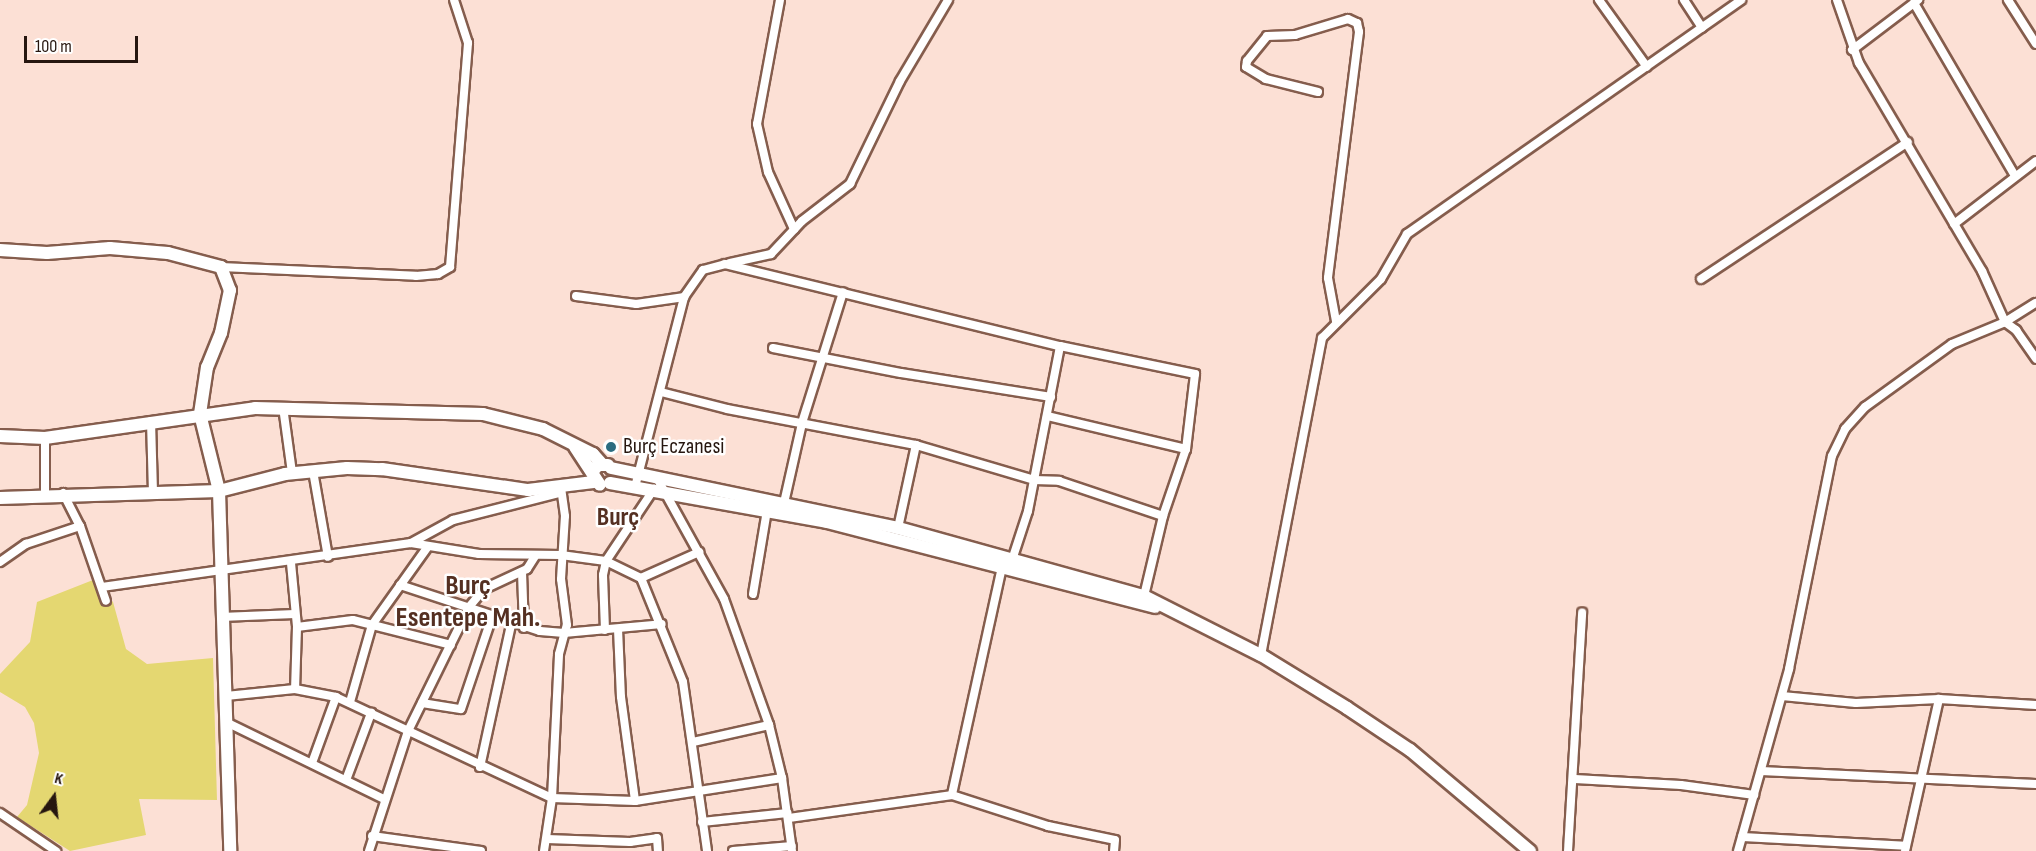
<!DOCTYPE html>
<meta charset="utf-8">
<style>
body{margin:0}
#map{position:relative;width:2036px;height:851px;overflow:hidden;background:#fce0d5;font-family:"Sofia Sans Condensed",sans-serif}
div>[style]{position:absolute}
.green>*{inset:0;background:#e4d771}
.roads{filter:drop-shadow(2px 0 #855d4d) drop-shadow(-2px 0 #855d4d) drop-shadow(0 2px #855d4d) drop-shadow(0 -2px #855d4d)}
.street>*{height:8px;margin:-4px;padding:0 4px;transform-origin:4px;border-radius:4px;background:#fff}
.secondary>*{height:12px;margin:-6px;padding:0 6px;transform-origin:6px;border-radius:6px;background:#fff}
.dots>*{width:16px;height:16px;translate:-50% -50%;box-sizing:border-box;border:3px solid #fff;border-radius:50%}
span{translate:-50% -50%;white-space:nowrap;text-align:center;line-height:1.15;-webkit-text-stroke:5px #fff;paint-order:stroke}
.poi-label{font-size:22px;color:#26160f}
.left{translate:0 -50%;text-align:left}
.quarter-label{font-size:26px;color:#542f21;font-weight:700}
.district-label{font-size:28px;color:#542f21;font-weight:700}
.north{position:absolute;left:24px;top:767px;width:60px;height:60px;-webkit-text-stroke:4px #fff;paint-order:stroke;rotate:15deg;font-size:16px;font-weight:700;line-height:24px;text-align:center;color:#26160f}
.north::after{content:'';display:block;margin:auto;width:21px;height:27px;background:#26160f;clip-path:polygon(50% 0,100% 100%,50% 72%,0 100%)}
.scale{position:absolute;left:24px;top:36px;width:114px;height:27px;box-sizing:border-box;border:3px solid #26160f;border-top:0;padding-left:8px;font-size:18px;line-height:21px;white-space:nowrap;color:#26160f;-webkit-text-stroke:4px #fff;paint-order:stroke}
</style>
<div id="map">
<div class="green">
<div style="clip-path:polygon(93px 580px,113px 602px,126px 649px,147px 664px,213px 658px,217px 800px,139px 799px,146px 835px,70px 851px,17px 817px,27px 805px,39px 753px,34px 723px,25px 707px,0 692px,0 674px,30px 642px,37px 602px)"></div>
</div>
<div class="roads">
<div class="street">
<div style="left:780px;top:0;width:126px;rotate:100.5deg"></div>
<div style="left:757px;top:124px;width:49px;rotate:77.1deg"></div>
<div style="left:768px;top:172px;width:63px;rotate:65.5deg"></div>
<div style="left:1599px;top:0;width:82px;rotate:54.4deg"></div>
<div style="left:1684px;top:0;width:33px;rotate:57deg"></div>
<div style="left:1837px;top:0;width:67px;rotate:70.8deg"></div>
<div style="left:1859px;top:63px;width:242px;rotate:59.4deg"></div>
<div style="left:1982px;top:271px;width:56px;rotate:65.7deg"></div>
<div style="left:2005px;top:322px;width:36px;rotate:-32deg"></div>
<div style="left:2008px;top:0;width:52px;rotate:57.5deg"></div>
<div style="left:1914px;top:3px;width:200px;rotate:59.7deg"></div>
<div style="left:1852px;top:50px;width:83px;rotate:-37.1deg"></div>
<div style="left:1318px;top:92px;width:54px;rotate:-166deg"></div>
<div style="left:1266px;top:79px;width:23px;rotate:-149deg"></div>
<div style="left:1246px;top:67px;width:6px;rotate:-81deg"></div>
<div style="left:1247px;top:61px;width:32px;rotate:-51deg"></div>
<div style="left:1267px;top:36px;width:28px;rotate:-2deg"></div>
<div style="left:1295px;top:35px;width:55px;rotate:-16.8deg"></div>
<div style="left:1348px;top:19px;width:10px;rotate:24deg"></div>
<div style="left:1357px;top:23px;width:9px;rotate:77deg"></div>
<div style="left:1359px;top:32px;width:248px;rotate:97.2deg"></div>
<div style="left:1328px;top:278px;width:44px;rotate:79.5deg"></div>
<div style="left:1954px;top:224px;width:103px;rotate:-37.5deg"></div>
<div style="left:730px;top:263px;width:42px;rotate:-12.4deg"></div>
<div style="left:771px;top:254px;width:45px;rotate:-46.8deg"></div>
<div style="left:802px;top:221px;width:61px;rotate:-37.6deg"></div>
<div style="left:850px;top:184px;width:114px;rotate:-64.1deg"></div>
<div style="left:900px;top:81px;width:94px;rotate:-59.3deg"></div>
<div style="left:221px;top:267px;width:195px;rotate:2.6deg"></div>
<div style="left:416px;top:276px;width:22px;rotate:-5deg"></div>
<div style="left:438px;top:274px;width:14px;rotate:-30deg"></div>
<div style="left:450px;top:267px;width:225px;rotate:-85.4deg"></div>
<div style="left:468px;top:43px;width:45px;rotate:-108deg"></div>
<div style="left:1701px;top:279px;width:248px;rotate:-33.5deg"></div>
<div style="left:576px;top:296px;width:61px;rotate:7.6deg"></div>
<div style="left:636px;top:304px;width:49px;rotate:-8.3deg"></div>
<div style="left:773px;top:348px;width:130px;rotate:11.1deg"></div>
<div style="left:901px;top:373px;width:152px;rotate:9.1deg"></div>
<div style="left:661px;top:392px;width:68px;rotate:14.4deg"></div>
<div style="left:727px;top:409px;width:192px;rotate:10.8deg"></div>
<div style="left:916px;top:445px;width:123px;rotate:16.5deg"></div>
<div style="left:1034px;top:480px;width:25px;rotate:2deg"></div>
<div style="left:1059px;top:481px;width:110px;rotate:18.6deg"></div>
<div style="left:283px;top:407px;width:67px;rotate:82.2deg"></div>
<div style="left:151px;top:421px;width:71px;rotate:88.4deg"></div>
<div style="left:313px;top:471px;width:87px;rotate:80.1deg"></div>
<div style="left:657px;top:478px;width:138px;rotate:61deg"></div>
<div style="left:724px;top:599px;width:134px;rotate:70.3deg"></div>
<div style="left:769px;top:725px;width:55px;rotate:76.2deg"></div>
<div style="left:782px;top:778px;width:74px;rotate:82.2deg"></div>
<div style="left:635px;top:487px;width:196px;rotate:-75.5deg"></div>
<div style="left:684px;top:297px;width:33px;rotate:-55deg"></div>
<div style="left:703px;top:270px;width:23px;rotate:-15deg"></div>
<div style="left:725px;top:264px;width:345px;rotate:13.8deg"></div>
<div style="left:1060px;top:346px;width:138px;rotate:11.7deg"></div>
<div style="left:1195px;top:374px;width:76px;rotate:96.8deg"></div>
<div style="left:1186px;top:449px;width:143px;rotate:-166.6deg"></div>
<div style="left:63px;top:493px;width:37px;rotate:63deg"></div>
<div style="left:80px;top:526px;width:79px;rotate:70.9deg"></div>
<div style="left:45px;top:494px;width:56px;rotate:-90deg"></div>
<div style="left:784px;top:503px;width:82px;rotate:-77.3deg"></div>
<div style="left:802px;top:423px;width:137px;rotate:-72.6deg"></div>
<div style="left:898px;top:528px;width:85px;rotate:-77.8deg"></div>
<div style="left:411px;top:543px;width:48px;rotate:-28.7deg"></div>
<div style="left:453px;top:520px;width:109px;rotate:-14.3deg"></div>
<div style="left:1013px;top:557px;width:48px;rotate:-71.9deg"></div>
<div style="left:1028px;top:511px;width:168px;rotate:-79deg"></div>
<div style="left:0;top:562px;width:32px;rotate:-35deg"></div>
<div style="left:26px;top:544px;width:57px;rotate:-18.4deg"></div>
<div style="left:291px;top:563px;width:64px;rotate:84.6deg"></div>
<div style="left:297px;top:627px;width:62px;rotate:91.8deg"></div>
<div style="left:1002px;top:567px;width:233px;rotate:102.4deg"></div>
<div style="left:952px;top:795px;width:101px;rotate:17.9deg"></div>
<div style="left:1048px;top:826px;width:68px;rotate:11.8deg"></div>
<div style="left:1115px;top:840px;width:11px;rotate:95deg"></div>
<div style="left:522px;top:572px;width:56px;rotate:88deg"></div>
<div style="left:641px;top:578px;width:112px;rotate:68deg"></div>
<div style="left:683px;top:682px;width:171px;rotate:81.9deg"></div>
<div style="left:400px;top:585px;width:147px;rotate:18.2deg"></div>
<div style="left:540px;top:631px;width:24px;rotate:5deg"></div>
<div style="left:564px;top:633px;width:98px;rotate:-5.2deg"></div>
<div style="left:102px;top:587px;width:312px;rotate:-8.1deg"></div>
<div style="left:411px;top:543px;width:69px;rotate:9.2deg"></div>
<div style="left:479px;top:554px;width:82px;rotate:0.7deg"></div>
<div style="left:561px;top:555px;width:45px;rotate:7.6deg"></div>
<div style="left:606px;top:561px;width:39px;rotate:26deg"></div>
<div style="left:641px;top:578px;width:64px;rotate:-24.1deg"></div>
<div style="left:753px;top:594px;width:85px;rotate:-80.5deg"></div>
<div style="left:1144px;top:596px;width:82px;rotate:-76.6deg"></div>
<div style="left:1163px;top:516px;width:71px;rotate:-71.1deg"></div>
<div style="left:221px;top:617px;width:74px;rotate:-2.3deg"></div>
<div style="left:297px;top:627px;width:56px;rotate:-7.1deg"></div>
<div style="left:353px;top:620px;width:101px;rotate:14.3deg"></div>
<div style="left:618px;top:629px;width:68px;rotate:87.5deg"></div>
<div style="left:621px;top:697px;width:105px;rotate:82.3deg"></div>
<div style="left:605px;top:630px;width:55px;rotate:-92.1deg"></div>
<div style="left:603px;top:575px;width:14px;rotate:-78deg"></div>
<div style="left:606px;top:561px;width:87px;rotate:-56.3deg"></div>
<div style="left:1261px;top:655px;width:323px;rotate:-79.1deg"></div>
<div style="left:1322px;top:338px;width:83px;rotate:-45deg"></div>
<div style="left:1381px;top:279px;width:52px;rotate:-60deg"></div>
<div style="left:1407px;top:234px;width:408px;rotate:-35deg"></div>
<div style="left:226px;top:696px;width:69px;rotate:-5.8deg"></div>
<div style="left:295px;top:689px;width:42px;rotate:11deg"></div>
<div style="left:336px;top:697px;width:238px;rotate:25.1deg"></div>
<div style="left:552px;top:798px;width:83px;rotate:2.1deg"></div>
<div style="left:635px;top:801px;width:149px;rotate:-8.9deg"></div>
<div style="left:1782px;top:696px;width:74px;rotate:5.4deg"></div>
<div style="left:1856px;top:703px;width:83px;rotate:-2.8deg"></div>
<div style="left:1939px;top:699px;width:97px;rotate:3.5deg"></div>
<div style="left:350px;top:702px;width:80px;rotate:-74.1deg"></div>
<div style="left:372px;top:625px;width:95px;rotate:-54.5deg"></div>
<div style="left:422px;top:703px;width:39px;rotate:9deg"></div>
<div style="left:461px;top:709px;width:97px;rotate:-71.4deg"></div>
<div style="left:228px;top:723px;width:174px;rotate:26deg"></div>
<div style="left:693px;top:742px;width:78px;rotate:-12.6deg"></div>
<div style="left:312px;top:763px;width:70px;rotate:-70deg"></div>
<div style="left:480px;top:767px;width:145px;rotate:-77.7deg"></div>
<div style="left:1761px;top:771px;width:275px;rotate:2.7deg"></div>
<div style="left:1575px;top:779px;width:106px;rotate:3.2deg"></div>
<div style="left:1681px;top:785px;width:74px;rotate:7.8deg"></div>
<div style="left:346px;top:780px;width:72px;rotate:-69.5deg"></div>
<div style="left:0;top:813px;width:68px;rotate:34.2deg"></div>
<div style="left:789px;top:818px;width:165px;rotate:-8deg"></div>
<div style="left:702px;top:822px;width:86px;rotate:-6deg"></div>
<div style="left:372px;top:836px;width:110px;rotate:7.8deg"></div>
<div style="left:1742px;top:837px;width:164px;rotate:3.1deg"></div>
<div style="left:547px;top:839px;width:83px;rotate:2.1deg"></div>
<div style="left:630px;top:842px;width:27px;rotate:-8deg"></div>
<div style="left:657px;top:838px;width:13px;rotate:86deg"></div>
<div style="left:369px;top:851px;width:126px;rotate:-72deg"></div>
<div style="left:408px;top:731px;width:138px;rotate:-63.8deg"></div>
<div style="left:469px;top:607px;width:23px;rotate:-50deg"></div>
<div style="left:484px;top:589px;width:47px;rotate:-24.9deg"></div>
<div style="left:527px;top:569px;width:15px;rotate:-58deg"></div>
<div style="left:544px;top:851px;width:54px;rotate:-81.4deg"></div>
<div style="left:552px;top:798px;width:144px;rotate:-87.2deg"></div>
<div style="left:559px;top:654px;width:30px;rotate:-75deg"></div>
<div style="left:567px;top:625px;width:46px;rotate:-97.4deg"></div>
<div style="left:561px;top:579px;width:63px;rotate:-86.4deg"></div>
<div style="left:565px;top:516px;width:29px;rotate:-98deg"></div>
<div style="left:733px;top:851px;width:59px;rotate:-4.8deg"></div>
<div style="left:1568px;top:851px;width:239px;rotate:-86.6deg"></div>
<div style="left:1738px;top:851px;width:189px;rotate:-74.3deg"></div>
<div style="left:1789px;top:669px;width:217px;rotate:-78.6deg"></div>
<div style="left:1832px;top:456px;width:30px;rotate:-64deg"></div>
<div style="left:1845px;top:429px;width:30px;rotate:-48deg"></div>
<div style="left:1865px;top:407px;width:107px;rotate:-35.9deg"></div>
<div style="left:1952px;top:344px;width:57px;rotate:-22.5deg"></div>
<div style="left:2005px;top:322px;width:14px;rotate:36deg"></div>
<div style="left:2016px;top:330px;width:35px;rotate:55deg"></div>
<div style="left:1905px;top:851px;width:156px;rotate:-77.4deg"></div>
</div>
<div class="secondary">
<div style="left:0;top:250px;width:47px;rotate:3.7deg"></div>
<div style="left:47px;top:253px;width:63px;rotate:-4.5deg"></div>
<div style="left:110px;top:248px;width:58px;rotate:4.9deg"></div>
<div style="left:168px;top:253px;width:55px;rotate:14.8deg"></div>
<div style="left:221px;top:267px;width:25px;rotate:69deg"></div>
<div style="left:230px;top:290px;width:44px;rotate:101.8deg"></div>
<div style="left:221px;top:333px;width:37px;rotate:112deg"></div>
<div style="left:207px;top:367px;width:48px;rotate:98.5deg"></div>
<div style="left:200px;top:414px;width:79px;rotate:76.1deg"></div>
<div style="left:219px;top:491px;width:360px;rotate:88.2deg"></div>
<div style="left:0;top:436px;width:45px;rotate:2.5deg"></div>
<div style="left:45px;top:438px;width:212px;rotate:-8.1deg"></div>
<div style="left:255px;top:408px;width:228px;rotate:1.5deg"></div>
<div style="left:483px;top:414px;width:62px;rotate:14deg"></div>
<div style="left:543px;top:429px;width:56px;rotate:26.6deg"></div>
<div style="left:593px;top:454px;width:13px;rotate:48deg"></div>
<div style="left:575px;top:447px;width:45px;rotate:56.7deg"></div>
<div style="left:611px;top:468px;width:293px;rotate:11.8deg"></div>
<div style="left:898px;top:528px;width:255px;rotate:15.5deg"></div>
<div style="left:1144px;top:596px;width:131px;rotate:26.8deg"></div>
<div style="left:1261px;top:655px;width:101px;rotate:31.6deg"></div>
<div style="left:1347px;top:708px;width:76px;rotate:33.7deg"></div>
<div style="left:1410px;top:750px;width:157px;rotate:40.1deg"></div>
<div style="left:592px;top:472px;width:9px;rotate:-49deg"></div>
<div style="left:598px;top:465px;width:10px"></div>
<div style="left:610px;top:483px;width:220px;rotate:10.2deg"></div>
<div style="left:827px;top:522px;width:339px;rotate:14.5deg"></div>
<div style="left:0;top:498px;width:219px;rotate:-1.8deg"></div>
<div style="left:219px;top:491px;width:68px;rotate:-14.4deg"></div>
<div style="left:285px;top:474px;width:62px;rotate:-5.5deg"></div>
<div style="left:347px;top:468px;width:35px;rotate:2deg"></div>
<div style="left:382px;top:469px;width:148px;rotate:8.2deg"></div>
<div style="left:528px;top:490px;width:66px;rotate:-6.9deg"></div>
</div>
</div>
<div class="dots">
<div style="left:611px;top:447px;background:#2c6c80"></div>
</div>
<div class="poi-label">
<span class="left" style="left:623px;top:447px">Burç Eczanesi</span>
</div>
<div class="quarter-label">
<span style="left:618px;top:518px">Burç</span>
</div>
<div class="district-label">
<span style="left:468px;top:602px">Burç<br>Esentepe Mah.</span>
</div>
<div class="north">K</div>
<div class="scale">100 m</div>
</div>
